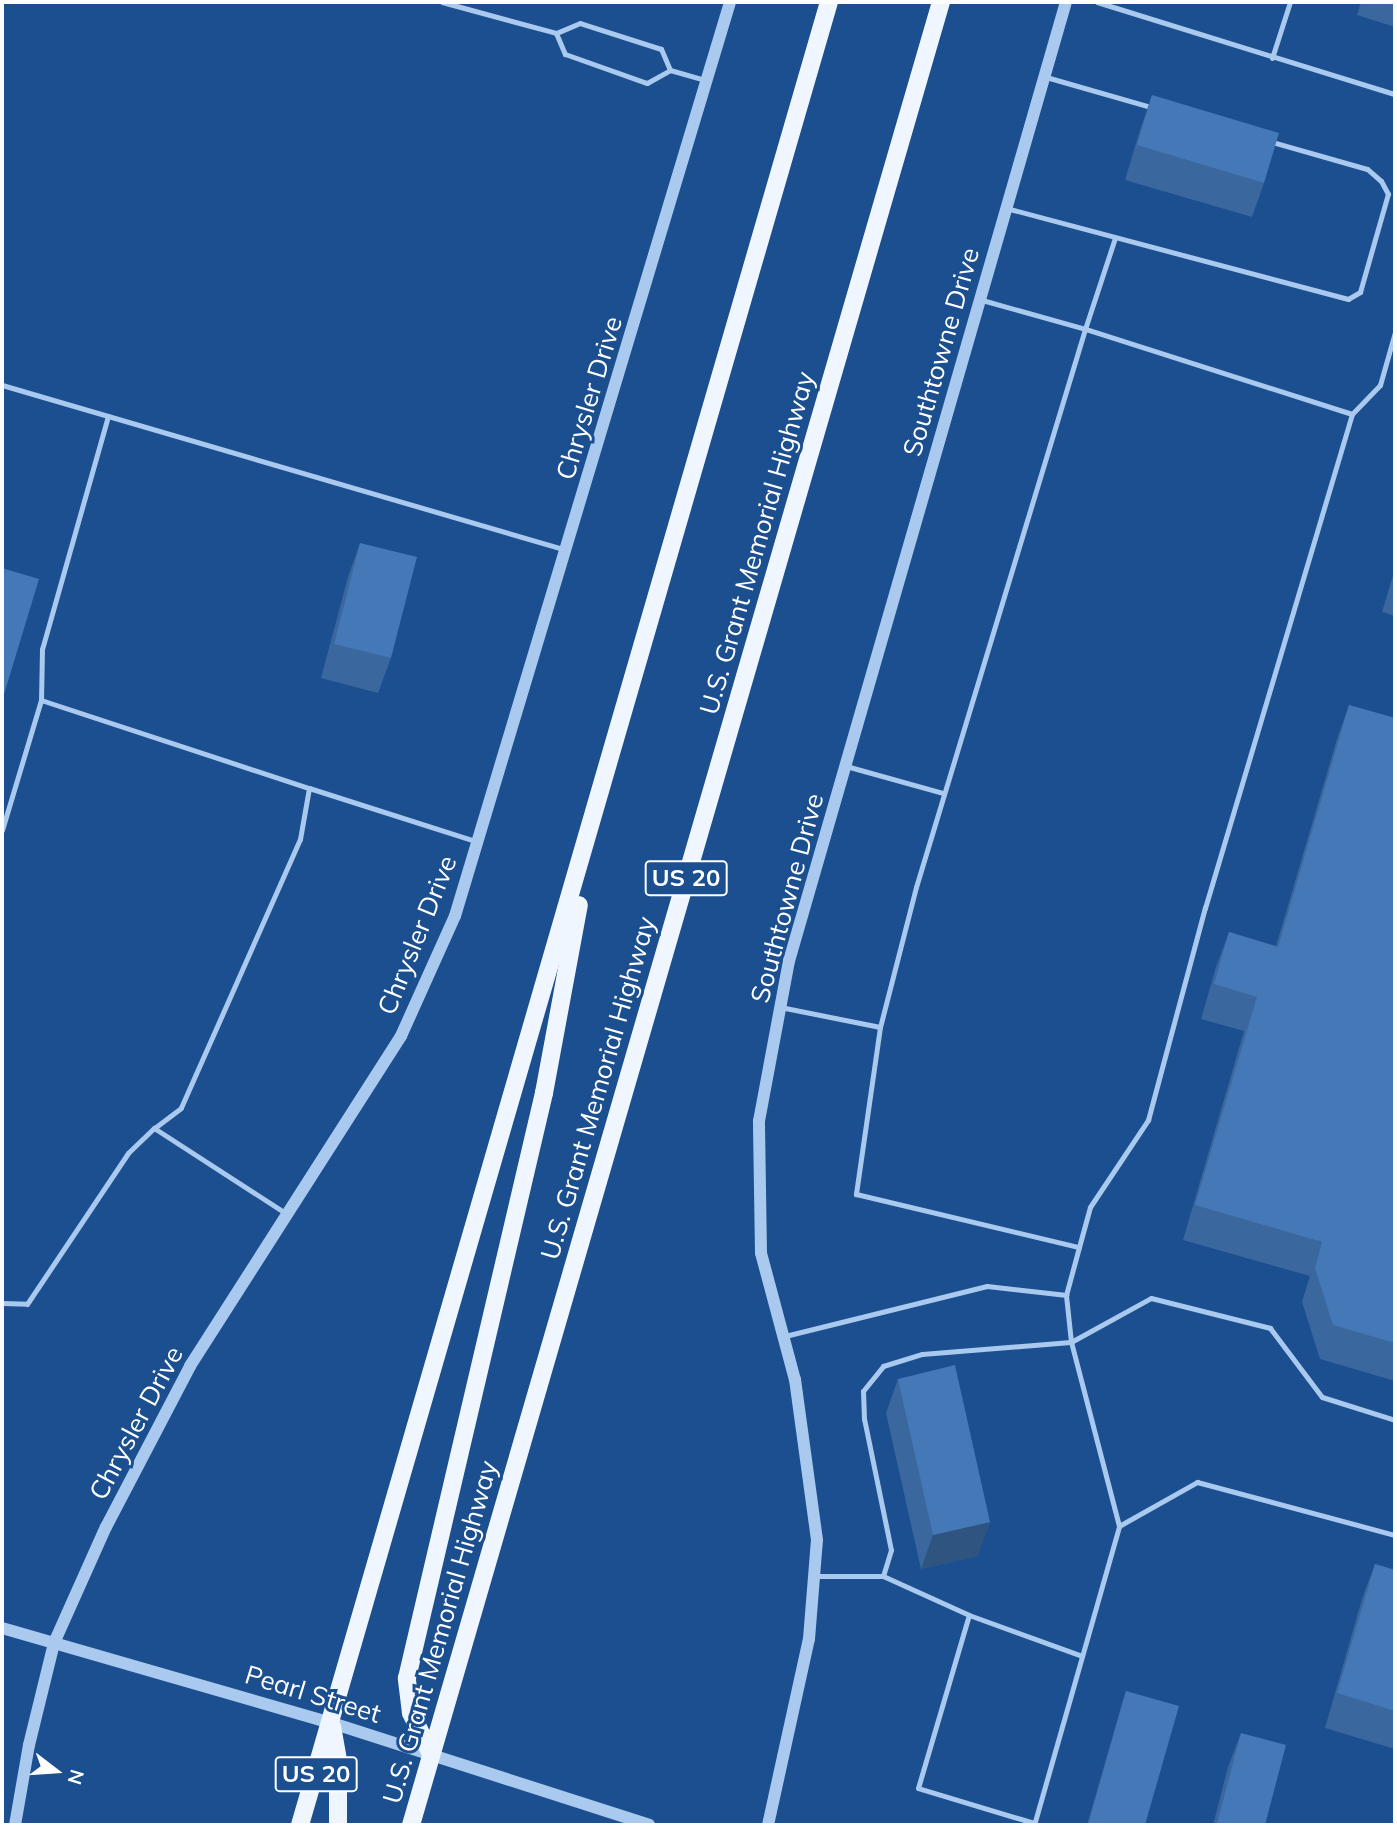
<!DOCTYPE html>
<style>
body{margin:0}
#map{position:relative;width:1397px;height:1827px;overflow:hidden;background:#1b4f8f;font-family:Mulish,sans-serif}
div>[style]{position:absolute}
.service>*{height:5px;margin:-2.5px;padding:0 2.5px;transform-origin:2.5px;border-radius:2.5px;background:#a9c9ee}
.tertiary>*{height:12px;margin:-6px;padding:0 6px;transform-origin:6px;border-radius:6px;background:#a9c9ee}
.primary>*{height:18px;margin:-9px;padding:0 9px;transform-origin:9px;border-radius:9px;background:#f0f6ff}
.wall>*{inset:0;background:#3a679d}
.shaded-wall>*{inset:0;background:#305480}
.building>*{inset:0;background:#4478b7}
span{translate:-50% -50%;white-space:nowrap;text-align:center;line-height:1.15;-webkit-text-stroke:6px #1b4f8f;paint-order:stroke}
.shield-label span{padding:2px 5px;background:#1b4f8f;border:2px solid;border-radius:5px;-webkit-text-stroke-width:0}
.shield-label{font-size:24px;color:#fff;font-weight:700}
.street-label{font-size:26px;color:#fff}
.frame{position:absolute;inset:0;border:4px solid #fff;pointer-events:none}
.north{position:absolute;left:21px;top:1736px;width:70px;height:70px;-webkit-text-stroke:5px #1b4f8f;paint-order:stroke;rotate:107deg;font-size:19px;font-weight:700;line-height:28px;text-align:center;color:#fff}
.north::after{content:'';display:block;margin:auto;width:24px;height:32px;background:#fff;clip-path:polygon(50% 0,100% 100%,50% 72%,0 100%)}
</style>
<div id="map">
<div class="service">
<div style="left:442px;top:2px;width:118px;rotate:15.2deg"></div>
<div style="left:1097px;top:2px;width:312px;rotate:17.2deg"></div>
<div style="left:1272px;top:58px;width:59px;rotate:-72.2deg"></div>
<div style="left:670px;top:70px;width:23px;rotate:-113deg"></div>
<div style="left:661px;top:49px;width:85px;rotate:-162.2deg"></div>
<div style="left:580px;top:23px;width:26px;rotate:157deg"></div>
<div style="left:556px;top:33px;width:23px;rotate:67deg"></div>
<div style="left:565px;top:54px;width:87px;rotate:19.5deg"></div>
<div style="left:647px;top:83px;width:26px;rotate:-29deg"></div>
<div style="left:670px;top:70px;width:36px;rotate:16deg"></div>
<div style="left:1046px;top:77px;width:112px;rotate:16deg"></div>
<div style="left:1006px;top:208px;width:354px;rotate:14.9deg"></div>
<div style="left:1348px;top:299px;width:14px;rotate:-30deg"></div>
<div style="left:1360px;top:292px;width:102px;rotate:-74.1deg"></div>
<div style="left:1388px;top:194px;width:15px;rotate:-118deg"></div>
<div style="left:1381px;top:181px;width:18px;rotate:-139deg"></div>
<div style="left:1367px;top:169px;width:99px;rotate:-164.1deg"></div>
<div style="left:982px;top:300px;width:107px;rotate:15.7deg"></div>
<div style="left:1085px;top:329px;width:96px;rotate:-71.8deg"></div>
<div style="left:2px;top:385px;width:584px;rotate:16.3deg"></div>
<div style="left:1352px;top:414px;width:40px;rotate:-46deg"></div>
<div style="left:1380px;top:385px;width:55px;rotate:-74.2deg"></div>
<div style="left:108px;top:416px;width:242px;rotate:105.8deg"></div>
<div style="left:42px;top:649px;width:51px;rotate:91.1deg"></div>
<div style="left:41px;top:700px;width:282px;rotate:18.2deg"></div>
<div style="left:309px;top:788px;width:52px;rotate:100deg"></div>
<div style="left:300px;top:839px;width:294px;rotate:113.9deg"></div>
<div style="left:181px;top:1108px;width:34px;rotate:143deg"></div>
<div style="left:154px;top:1128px;width:158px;rotate:32.9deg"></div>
<div style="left:846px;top:766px;width:101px;rotate:15.6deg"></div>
<div style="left:309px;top:788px;width:174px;rotate:17.7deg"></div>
<div style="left:2px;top:830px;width:136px;rotate:-73.3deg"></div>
<div style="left:780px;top:1007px;width:102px;rotate:11.3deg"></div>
<div style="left:2px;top:1303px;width:25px;rotate:2deg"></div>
<div style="left:27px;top:1304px;width:182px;rotate:-56.2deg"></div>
<div style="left:128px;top:1153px;width:36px;rotate:-44deg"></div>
<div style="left:785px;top:1336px;width:208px;rotate:-13.9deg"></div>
<div style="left:987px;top:1286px;width:80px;rotate:6.5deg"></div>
<div style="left:1119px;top:1526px;width:90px;rotate:-29.4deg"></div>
<div style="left:1197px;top:1482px;width:205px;rotate:15deg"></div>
<div style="left:816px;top:1576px;width:67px"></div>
<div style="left:883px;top:1576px;width:94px;rotate:24.4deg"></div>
<div style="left:883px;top:1576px;width:27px;rotate:-73deg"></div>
<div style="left:891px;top:1550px;width:134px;rotate:-101.6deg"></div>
<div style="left:864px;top:1419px;width:28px;rotate:-92deg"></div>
<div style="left:863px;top:1391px;width:32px;rotate:-51deg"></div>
<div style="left:883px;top:1366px;width:41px;rotate:-17.1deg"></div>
<div style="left:922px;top:1354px;width:149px;rotate:-4.6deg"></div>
<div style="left:1071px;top:1342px;width:91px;rotate:-28.8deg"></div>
<div style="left:1151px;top:1298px;width:123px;rotate:14.1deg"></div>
<div style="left:1270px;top:1328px;width:86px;rotate:53deg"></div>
<div style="left:1322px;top:1397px;width:77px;rotate:17.5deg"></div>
<div style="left:1034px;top:1823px;width:121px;rotate:-163.2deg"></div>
<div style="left:918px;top:1788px;width:180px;rotate:-73.6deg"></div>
<div style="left:969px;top:1615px;width:120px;rotate:19.9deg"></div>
<div style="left:1034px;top:1825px;width:311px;rotate:-74.1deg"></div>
<div style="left:1119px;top:1526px;width:190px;rotate:-104.6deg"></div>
<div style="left:1071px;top:1342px;width:47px;rotate:-96.1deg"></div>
<div style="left:1066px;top:1295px;width:50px;rotate:-74.8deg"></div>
<div style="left:1079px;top:1247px;width:41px;rotate:-74.6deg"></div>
<div style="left:1090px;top:1207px;width:105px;rotate:-56.3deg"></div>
<div style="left:1148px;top:1120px;width:220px;rotate:-75deg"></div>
<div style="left:1205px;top:908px;width:515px;rotate:-73.43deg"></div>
<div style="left:1352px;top:414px;width:280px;rotate:-162.3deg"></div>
<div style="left:1085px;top:329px;width:583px;rotate:106.85deg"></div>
<div style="left:916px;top:887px;width:145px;rotate:104.4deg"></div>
<div style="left:880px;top:1027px;width:169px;rotate:98.2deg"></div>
<div style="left:856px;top:1194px;width:229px;rotate:13.4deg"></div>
</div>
<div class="tertiary">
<div style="left:2px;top:1628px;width:343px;rotate:16.1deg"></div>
<div style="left:332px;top:1723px;width:333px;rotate:17.8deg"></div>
<div style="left:15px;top:1825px;width:81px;rotate:-80.1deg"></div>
<div style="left:29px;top:1745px;width:105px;rotate:-76.2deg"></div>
<div style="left:54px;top:1643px;width:127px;rotate:-65.9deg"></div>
<div style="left:106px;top:1527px;width:182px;rotate:-62.4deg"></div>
<div style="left:190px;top:1366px;width:392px;rotate:-57.4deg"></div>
<div style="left:401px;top:1036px;width:132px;rotate:-65.8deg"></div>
<div style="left:455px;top:916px;width:954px;rotate:-73.25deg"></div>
<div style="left:768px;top:1825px;width:190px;rotate:-77.6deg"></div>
<div style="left:809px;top:1639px;width:99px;rotate:-85.4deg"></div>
<div style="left:817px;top:1540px;width:162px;rotate:-97.8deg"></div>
<div style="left:795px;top:1380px;width:131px;rotate:-105deg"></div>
<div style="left:761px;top:1253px;width:132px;rotate:-90.9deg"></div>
<div style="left:759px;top:1121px;width:163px;rotate:-79.4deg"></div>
<div style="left:789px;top:961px;width:998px;rotate:-73.89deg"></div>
</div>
<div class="primary">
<div style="left:332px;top:1726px;width:36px;rotate:80deg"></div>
<div style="left:338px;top:1761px;width:64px;rotate:90deg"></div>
<div style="left:431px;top:1754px;width:46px;rotate:-116deg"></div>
<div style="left:411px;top:1713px;width:35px;rotate:-97deg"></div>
<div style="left:407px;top:1678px;width:601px;rotate:-76.82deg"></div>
<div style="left:544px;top:1093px;width:191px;rotate:-79.5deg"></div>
<div style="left:300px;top:1825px;width:1898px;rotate:-73.82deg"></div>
<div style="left:411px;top:1825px;width:1898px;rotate:-73.79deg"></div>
</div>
<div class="wall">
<div style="clip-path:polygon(1361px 2px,1395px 2px,1395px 27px,1357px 15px)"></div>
<div style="clip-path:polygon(1152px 95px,1264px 183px,1252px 217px,1125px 180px,1140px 130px)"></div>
<div style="clip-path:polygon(360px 543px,391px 658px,378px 693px,321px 678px,348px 577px)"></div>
<div style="clip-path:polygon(1395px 569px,1395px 616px,1382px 612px)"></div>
<div style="clip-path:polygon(1349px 705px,1395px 718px,1395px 1381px,1320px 1359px,1302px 1302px,1310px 1276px,1183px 1240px,1244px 1031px,1201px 1019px,1216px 967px,1229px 932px,1276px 946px,1337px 739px)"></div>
<div style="clip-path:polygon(898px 1379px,990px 1522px,977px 1556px,921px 1569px,886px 1413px)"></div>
<div style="clip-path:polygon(1375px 1564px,1395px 1570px,1395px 1749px,1325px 1728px,1362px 1599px)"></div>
<div style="clip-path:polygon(1126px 1691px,1145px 1825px,1087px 1825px,1123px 1700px)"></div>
<div style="clip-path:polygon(1241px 1733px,1265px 1825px,1213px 1825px,1228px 1767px)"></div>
</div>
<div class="shaded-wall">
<div style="clip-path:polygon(990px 1522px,977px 1556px,921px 1569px,933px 1535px)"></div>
</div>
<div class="building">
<div style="clip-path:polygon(1152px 95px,1279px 133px,1264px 183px,1137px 145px)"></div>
<div style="clip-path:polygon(360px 543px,417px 557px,391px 658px,334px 644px)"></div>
<div style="clip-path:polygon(2px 568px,39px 579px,2px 701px)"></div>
<div style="clip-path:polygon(1349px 705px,1395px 718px,1395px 1343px,1333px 1325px,1315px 1268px,1322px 1242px,1195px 1205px,1257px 997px,1214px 984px,1229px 932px,1278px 947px)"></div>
<div style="clip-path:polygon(955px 1365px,990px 1522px,933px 1535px,898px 1379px)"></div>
<div style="clip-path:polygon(1375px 1564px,1395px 1570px,1395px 1711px,1337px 1693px)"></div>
<div style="clip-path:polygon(1126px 1691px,1179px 1706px,1145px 1825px,1088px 1825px)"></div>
<div style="clip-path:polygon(1241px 1733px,1286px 1745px,1265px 1825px,1226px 1825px,1217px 1823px)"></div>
</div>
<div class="shield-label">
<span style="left:686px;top:878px">US 20</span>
<span style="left:316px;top:1774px">US 20</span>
</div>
<div class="street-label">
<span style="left:941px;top:352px;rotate:-74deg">Southtowne Drive</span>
<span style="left:589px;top:398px;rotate:-73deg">Chrysler Drive</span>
<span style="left:757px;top:543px;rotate:-74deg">U.S. Grant Memorial Highway</span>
<span style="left:787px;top:898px;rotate:-75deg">Southtowne Drive</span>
<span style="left:417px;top:935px;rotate:-68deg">Chrysler Drive</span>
<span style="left:598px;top:1088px;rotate:-74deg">U.S. Grant Memorial Highway</span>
<span style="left:136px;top:1423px;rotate:-62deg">Chrysler Drive</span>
<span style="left:440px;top:1632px;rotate:-74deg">U.S. Grant Memorial Highway</span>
<span style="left:313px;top:1694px;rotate:17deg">Pearl Street</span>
</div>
<div class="frame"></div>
<div class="north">N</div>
</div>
